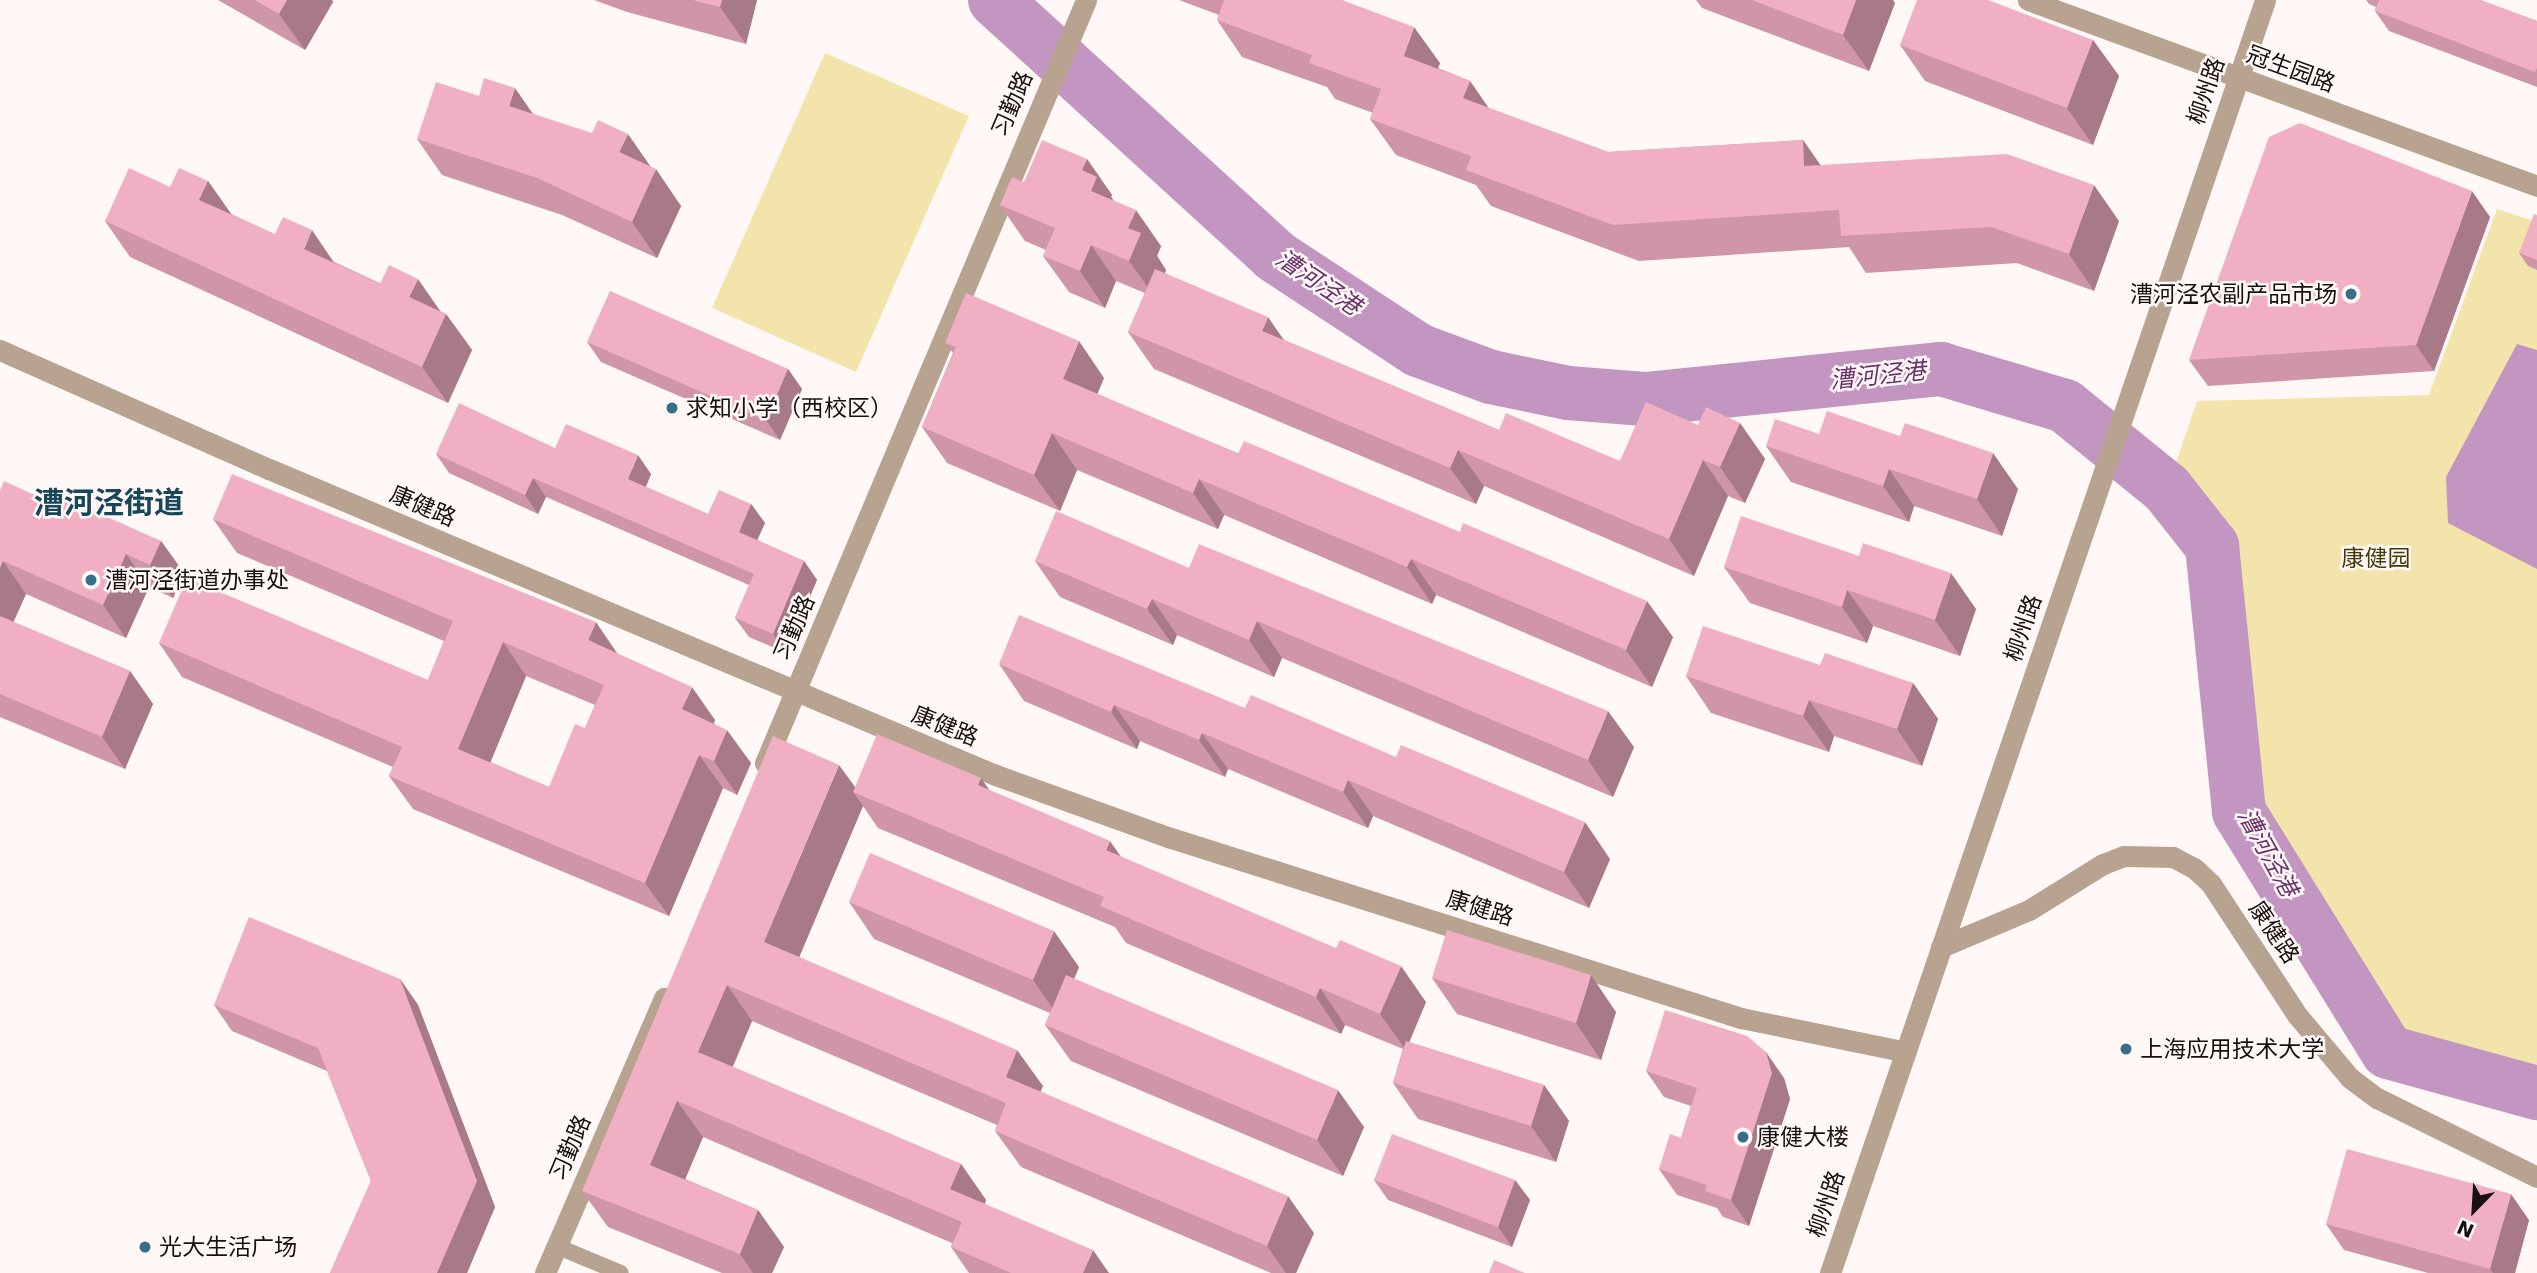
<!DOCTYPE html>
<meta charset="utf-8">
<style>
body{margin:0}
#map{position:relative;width:2537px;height:1273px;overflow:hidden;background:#fff8f7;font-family:"DejaVu Sans","Noto Sans SC",sans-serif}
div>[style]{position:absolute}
.green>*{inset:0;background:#f2e4ab}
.water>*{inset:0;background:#c396c1}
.river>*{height:54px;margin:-27px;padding:0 27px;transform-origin:27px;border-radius:27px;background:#c396c1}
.service>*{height:16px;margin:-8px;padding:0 8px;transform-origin:8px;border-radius:8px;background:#b8a390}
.minor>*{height:21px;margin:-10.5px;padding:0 10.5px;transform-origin:10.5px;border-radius:10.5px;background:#b8a390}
.tertiary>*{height:21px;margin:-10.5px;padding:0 10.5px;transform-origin:10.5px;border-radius:10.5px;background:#b8a390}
.wall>*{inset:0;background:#ce96a7}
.shaded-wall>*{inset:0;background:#a87a88}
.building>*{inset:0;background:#f0afc2}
.dots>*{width:19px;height:19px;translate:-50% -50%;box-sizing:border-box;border:4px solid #fff8f7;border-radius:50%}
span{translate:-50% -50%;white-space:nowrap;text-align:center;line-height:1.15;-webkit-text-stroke:5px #fff8f7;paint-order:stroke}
.street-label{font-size:23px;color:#161110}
.poi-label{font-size:23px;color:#161110}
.right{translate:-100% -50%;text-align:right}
.left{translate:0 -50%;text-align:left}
.park-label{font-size:23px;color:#443908}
.water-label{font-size:24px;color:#6a326a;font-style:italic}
.district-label{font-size:30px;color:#18465a;font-weight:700}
.north{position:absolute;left:2439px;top:1175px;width:70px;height:70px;-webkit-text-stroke:5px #fff8f7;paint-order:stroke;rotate:204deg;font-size:19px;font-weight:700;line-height:28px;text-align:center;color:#161110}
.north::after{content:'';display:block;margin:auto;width:24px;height:32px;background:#161110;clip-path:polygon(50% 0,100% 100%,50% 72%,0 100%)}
</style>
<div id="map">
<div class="green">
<div style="clip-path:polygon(825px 53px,969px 116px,856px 372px,712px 308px)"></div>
<div style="clip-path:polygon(2497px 209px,2537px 222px,2537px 1093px,2388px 1052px,2239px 812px,2212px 546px,2167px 489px,2197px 401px,2429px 395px)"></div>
</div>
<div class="water">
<div style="clip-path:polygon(2517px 344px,2537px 350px,2537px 569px,2448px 523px,2446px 477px)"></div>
</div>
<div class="river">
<div style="left:995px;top:0;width:379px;rotate:42.4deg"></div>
<div style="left:1275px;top:256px;width:171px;rotate:33.3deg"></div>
<div style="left:1418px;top:350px;width:78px;rotate:20.3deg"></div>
<div style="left:1491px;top:377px;width:79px;rotate:11.7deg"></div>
<div style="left:1568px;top:393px;width:77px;rotate:4.5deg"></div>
<div style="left:1645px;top:399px;width:298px;rotate:-5.8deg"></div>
<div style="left:1941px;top:369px;width:129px;rotate:16.6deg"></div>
<div style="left:2065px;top:406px;width:132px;rotate:39.1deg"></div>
<div style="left:2167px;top:489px;width:73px;rotate:51.7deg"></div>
<div style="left:2212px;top:546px;width:267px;rotate:84.2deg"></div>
<div style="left:2239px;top:812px;width:282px;rotate:58.2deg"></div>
<div style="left:2388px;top:1052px;width:155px;rotate:15.4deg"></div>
</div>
<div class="service">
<div style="left:556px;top:1246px;width:70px;rotate:22.6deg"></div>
</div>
<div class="minor">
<div style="left:0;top:350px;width:294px;rotate:23.9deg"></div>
<div style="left:269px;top:469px;width:786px;rotate:22.84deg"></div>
<div style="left:993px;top:774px;width:189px;rotate:19.8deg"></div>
<div style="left:1171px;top:838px;width:598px;rotate:17.53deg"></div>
<div style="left:1741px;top:1018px;width:168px;rotate:11.6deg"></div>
<div style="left:765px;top:763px;width:828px;rotate:-67.18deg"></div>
<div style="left:1941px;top:947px;width:95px;rotate:-22.8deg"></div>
<div style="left:2029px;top:910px;width:87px;rotate:-31.9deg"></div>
<div style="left:2103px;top:864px;width:22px;rotate:-21deg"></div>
<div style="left:2124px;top:856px;width:49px;rotate:1.2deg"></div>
<div style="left:2173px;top:857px;width:24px;rotate:28deg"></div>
<div style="left:2194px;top:868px;width:23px;rotate:43deg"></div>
<div style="left:2211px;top:884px;width:157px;rotate:56.7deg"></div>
<div style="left:2297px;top:1015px;width:82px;rotate:49.9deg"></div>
<div style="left:2350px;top:1078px;width:34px;rotate:37deg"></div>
<div style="left:2377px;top:1098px;width:178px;rotate:26.3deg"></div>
<div style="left:545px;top:1273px;width:300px;rotate:-66.6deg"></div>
</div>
<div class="tertiary">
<div style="left:2028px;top:0;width:542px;rotate:20.07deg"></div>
<div style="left:1830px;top:1273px;width:1345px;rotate:-71.13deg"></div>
</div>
<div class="wall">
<div style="clip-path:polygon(218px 0,332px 0,333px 2px,305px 50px)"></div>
<div style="clip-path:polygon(594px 0,757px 0,746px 44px,627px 12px)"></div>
<div style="clip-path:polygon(1179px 0,1342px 0,1440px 63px,1438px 68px,1470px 81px,1488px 108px,1608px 152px,1803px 140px,1820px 165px,2119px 221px,2094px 291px,2017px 263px,1866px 273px,1849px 247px,1639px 261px,1491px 206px,1476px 185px,1396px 155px,1370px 119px,1373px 113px,1335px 99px,1327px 87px,1242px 57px,1217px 20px,1219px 15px)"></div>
<div style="clip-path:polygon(1696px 0,1893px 0,1895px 3px,1869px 71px,1702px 8px)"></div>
<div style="clip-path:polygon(2366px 0,2480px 0,2537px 21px,2537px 87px,2389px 31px,2375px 11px,2376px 7px,2369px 4px)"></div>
<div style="clip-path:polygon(2093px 40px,2119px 76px,2093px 145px,1925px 81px,1900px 45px)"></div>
<div style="clip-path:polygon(533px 114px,651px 167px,681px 206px,657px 258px,562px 215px,442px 175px,417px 139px)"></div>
<div style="clip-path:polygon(1087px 159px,1112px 195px,1111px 197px,1113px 200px,1161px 246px,1157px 256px,1166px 270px,1165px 273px,1284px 340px,1499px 430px,1620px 461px,1698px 425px,1740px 423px,1765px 459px,1745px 503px,1728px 496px,1694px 576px,1484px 486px,1476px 504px,1154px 369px,1128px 332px,1145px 293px,1116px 281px,1105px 308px,1069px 292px,1043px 256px,1046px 250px,1025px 241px,1000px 205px,1024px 182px)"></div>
<div style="clip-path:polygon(208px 181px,231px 214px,446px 314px,472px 350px,448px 403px,130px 257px,105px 221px,170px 187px)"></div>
<div style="clip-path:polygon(2537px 215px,2537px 270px,2528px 266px,2519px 253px)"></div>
<div style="clip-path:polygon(2490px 217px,2434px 371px,2208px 386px,2189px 360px)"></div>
<div style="clip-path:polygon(587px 342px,788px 369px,802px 389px,780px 440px,601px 362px)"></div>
<div style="clip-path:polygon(945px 343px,1104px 378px,1097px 394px,1673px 637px,1652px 687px,1436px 595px,1432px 604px,1224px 515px,1218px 529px,1077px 470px,1060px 511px,947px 463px,922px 427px,953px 353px)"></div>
<div style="clip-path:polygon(1819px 434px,2018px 489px,2002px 536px,1914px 506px,1909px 522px,1791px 482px,1766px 446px)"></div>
<div style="clip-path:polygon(555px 448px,651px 474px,646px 487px,708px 514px,751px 504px,765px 523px,757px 540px,804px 561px,817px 580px,786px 653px,749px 637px,735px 618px,749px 585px,546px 497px,538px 514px,449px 473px,436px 454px)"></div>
<div style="clip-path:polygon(0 490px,37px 496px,161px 541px,184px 573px,173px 598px,149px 587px,126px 638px,26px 594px,13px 622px,130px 671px,153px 704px,125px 769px,0 717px)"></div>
<div style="clip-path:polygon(evenodd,213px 519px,617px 653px,715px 720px,714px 723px,751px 763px,737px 795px,723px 788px,669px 916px,413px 809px,389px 776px,393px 767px,182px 677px,159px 643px,428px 680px,444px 641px,237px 553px,213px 519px,526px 676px,595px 705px,585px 728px,549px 787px,490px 762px,526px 676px)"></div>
<div style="clip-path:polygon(1859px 556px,1976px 609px,1960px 656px,1873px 626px,1867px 643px,1750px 603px,1724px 567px)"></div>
<div style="clip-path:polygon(1035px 561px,1189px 568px,1634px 747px,1613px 797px,1282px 658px,1274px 677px,1177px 635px,1173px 645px,1060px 597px)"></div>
<div style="clip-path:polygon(999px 664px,1610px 859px,1589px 908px,1373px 816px,1368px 828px,1228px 769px,1225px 777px,1140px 741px,1137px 749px,1024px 701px)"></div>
<div style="clip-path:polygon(1820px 665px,1913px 683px,1938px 719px,1922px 766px,1834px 736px,1829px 752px,1711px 713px,1686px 676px)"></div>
<div style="clip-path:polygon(981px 778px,989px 790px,1121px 857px,1426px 1002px,1409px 1042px,1544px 1085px,1569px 1121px,1556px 1162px,1418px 1119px,1393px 1083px,1403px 1049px,1345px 1025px,1341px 1034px,1126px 943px,1115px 927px,878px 828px,863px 806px,799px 957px,1043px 1086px,1040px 1091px,1314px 1233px,1296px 1273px,1271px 1273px,1021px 1167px,995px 1131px,997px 1125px,752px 1021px,733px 1067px,961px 1164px,986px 1200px,985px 1204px,1109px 1273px,969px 1273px,951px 1247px,952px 1243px,703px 1137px,685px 1179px,758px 1210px,784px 1247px,772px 1273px,722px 1273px,608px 1227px,582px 1191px,855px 787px)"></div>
<div style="clip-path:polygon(849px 902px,1079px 967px,1074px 979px,1364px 1127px,1343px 1176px,1071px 1061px,1045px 1025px,1050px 1013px,874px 939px)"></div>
<div style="clip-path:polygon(1432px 978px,1616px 1012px,1601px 1060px,1457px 1014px)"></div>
<div style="clip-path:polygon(400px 979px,418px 1005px,495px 1207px,467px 1273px,330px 1273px,371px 1181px,327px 1071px,232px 1031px,214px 1005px)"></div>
<div style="clip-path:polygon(1646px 1071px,1784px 1078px,1790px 1099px,1749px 1226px,1723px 1217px,1717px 1208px,1677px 1195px,1659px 1169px,1681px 1138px,1691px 1106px,1664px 1097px)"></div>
<div style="clip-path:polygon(1374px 1180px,1515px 1180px,1530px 1200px,1512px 1247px,1388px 1200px)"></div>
<div style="clip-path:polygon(2529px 1220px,2515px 1273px,2428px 1273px,2344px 1250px,2326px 1224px)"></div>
</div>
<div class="shaded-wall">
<div style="clip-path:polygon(287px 0,332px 0,333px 2px,305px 50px,279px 14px)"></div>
<div style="clip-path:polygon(722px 0,757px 0,746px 44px,720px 7px)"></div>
<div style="clip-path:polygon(1856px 0,1893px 0,1895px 3px,1869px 71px,1843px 35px)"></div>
<div style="clip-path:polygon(1414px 27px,1440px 63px,1429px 92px,1404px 56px)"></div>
<div style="clip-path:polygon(2093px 40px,2119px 76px,2093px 145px,2067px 108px)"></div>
<div style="clip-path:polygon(1470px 81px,1495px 117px,1463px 98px)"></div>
<div style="clip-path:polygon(515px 88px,540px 124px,509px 106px)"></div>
<div style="clip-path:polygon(628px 134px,653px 170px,619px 152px)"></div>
<div style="clip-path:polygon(1803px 140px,1828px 176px,1804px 166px)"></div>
<div style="clip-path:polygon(1087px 159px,1112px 195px,1111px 197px,1123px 214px,1091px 191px,1082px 170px)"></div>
<div style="clip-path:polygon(656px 169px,681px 206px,657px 258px,632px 222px)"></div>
<div style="clip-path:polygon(208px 181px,234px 218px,199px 200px)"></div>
<div style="clip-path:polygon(2094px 185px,2119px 221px,2094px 291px,2069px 254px)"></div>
<div style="clip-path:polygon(2472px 191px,2490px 217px,2434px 371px,2416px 345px)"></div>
<div style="clip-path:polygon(1136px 210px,1161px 246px,1157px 256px,1166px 270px,1155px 297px,1129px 261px,1128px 228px)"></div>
<div style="clip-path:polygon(312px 230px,337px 267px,304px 249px)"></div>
<div style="clip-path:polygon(1091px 245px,1116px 281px,1105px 308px,1080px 271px)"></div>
<div style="clip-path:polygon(418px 279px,443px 315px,409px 297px)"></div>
<div style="clip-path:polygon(446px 314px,472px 350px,448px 403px,422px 367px)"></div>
<div style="clip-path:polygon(1268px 317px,1293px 353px,1262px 331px)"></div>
<div style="clip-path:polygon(1079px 341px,1104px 378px,1088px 416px,1063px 379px)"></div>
<div style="clip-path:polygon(788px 369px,802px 389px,780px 440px,766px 420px)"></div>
<div style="clip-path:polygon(1740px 423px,1765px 459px,1745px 503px,1720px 467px)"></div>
<div style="clip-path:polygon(1052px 433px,1077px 470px,1060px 511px,1034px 475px)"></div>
<div style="clip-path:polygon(1458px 450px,1484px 486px,1476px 504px,1450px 468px)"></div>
<div style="clip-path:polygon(1993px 453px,2018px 489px,2002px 536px,1977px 499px)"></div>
<div style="clip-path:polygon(638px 455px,651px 474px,641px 498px,628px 479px)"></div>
<div style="clip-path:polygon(1703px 460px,1728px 496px,1694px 576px,1669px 539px)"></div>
<div style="clip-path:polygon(1889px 469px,1914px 506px,1909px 522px,1883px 486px)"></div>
<div style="clip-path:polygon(533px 478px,546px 497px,538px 514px,525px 495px)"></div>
<div style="clip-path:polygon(1199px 479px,1224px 515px,1218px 529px,1193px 493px)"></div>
<div style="clip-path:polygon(751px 504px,765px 523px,752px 551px,739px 532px)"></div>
<div style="clip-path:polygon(161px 541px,184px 573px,173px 598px,150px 565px)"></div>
<div style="clip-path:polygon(126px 554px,149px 587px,126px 638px,103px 605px)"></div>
<div style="clip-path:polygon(1411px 559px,1436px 595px,1432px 604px,1407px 567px)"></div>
<div style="clip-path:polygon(3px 561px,26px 594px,5px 641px,0 634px,0 568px)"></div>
<div style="clip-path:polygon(804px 561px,817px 580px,786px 653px,773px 634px)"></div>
<div style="clip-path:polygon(1951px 573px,1976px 609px,1960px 656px,1935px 620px)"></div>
<div style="clip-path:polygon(1847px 590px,1873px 626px,1867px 643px,1842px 607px)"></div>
<div style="clip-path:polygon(1152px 599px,1177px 635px,1173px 645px,1147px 609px)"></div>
<div style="clip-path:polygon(1647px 601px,1673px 637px,1652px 687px,1626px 650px)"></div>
<div style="clip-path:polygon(1257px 621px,1282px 658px,1274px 677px,1249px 640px)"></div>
<div style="clip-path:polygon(596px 622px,619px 656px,588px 640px)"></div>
<div style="clip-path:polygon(503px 642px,526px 676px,482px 783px,458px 749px)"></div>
<div style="clip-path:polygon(130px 671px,153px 704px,125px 769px,102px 737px)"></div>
<div style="clip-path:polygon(1913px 683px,1938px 719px,1922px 766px,1897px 729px)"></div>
<div style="clip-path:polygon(692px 687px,715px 720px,705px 742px,682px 709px)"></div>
<div style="clip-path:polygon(1809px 700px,1834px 736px,1829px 752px,1803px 716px)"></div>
<div style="clip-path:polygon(1114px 705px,1140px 741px,1137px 749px,1111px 712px)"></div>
<div style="clip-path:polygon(1608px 711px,1634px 747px,1613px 797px,1588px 760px)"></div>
<div style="clip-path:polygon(727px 730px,751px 763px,737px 795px,714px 761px)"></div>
<div style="clip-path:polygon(1202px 733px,1228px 769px,1225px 777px,1199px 740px)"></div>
<div style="clip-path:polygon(699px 755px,723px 788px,669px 916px,645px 883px)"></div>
<div style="clip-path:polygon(839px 765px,861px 795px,853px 792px,863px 806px,790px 979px,764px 942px)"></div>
<div style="clip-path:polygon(981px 778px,1006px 814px,978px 785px)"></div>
<div style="clip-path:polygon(1348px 780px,1373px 816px,1368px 828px,1343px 792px)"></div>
<div style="clip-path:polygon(1585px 822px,1610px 859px,1589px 908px,1564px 872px)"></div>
<div style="clip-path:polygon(1110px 841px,1135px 877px,1106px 850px)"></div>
<div style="clip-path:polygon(1054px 931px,1079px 967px,1058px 1016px,1033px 980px)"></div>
<div style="clip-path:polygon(1401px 966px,1426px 1002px,1406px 1050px,1380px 1014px)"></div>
<div style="clip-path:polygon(1591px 975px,1616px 1012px,1601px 1060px,1576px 1023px)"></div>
<div style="clip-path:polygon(400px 979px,418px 1005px,495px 1207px,467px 1273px,437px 1273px)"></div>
<div style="clip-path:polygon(727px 985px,752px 1021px,723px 1088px,698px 1052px)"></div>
<div style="clip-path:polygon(1320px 988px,1345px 1025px,1341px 1034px,1316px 997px)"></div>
<div style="clip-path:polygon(1017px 1050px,1043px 1086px,1031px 1113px,1006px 1077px)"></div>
<div style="clip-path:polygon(1766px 1052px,1784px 1078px,1790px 1099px,1749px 1226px,1731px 1200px)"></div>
<div style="clip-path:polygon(1544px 1085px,1569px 1121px,1556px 1162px,1531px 1126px)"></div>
<div style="clip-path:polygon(1338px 1090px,1364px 1127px,1343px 1176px,1317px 1140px)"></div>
<div style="clip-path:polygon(677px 1101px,703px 1137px,676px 1201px,650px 1165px)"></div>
<div style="clip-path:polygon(961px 1164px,986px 1200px,975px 1225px,950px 1189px)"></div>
<div style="clip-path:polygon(1515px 1180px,1530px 1200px,1512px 1247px,1498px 1227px)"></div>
<div style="clip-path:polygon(2511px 1194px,2529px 1220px,2515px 1273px,2493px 1273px,2490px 1269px)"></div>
<div style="clip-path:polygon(1288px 1196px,1314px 1233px,1296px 1273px,1286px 1273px,1267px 1246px)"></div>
<div style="clip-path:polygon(758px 1210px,784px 1247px,772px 1273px,753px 1273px,740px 1254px)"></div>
<div style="clip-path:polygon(1093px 1250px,1109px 1273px,1083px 1273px)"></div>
</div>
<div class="building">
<div style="clip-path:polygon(255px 0,287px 0,279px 14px)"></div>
<div style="clip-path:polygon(693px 0,722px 0,720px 7px)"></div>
<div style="clip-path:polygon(1224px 0,1342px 0,1414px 27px,1404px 56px,1470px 81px,1463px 98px,1608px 152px,1803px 140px,1804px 166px,2007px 154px,2094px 185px,2069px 254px,1991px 227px,1841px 236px,1839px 210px,1613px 225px,1466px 170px,1471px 156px,1370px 119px,1381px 89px,1309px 63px,1312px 55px,1217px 20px)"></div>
<div style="clip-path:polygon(1752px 0,1856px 0,1843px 35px)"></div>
<div style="clip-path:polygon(1917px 0,1988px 0,2093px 40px,2067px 108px,1900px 45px)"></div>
<div style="clip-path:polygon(2379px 0,2480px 0,2537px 21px,2537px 68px,2535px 72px,2375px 11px)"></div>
<div style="clip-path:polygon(484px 78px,515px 88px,509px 106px,592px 133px,598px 120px,628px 134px,619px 152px,656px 169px,632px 222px,537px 178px,417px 139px,436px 82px,479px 96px)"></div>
<div style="clip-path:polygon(2300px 123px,2472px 191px,2416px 345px,2189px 360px,2269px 137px)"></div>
<div style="clip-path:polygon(1042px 140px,1087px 159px,1082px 170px,1097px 177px,1091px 191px,1136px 210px,1128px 228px,1141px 233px,1129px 261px,1091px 245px,1080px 271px,1043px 256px,1055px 228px,1000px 205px,1012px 177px,1024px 182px)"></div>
<div style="clip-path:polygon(129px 168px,170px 187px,179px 168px,208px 181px,199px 200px,275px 234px,283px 217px,312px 230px,304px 249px,380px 284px,389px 265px,418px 279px,409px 297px,446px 314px,422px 367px,105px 221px)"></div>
<div style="clip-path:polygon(2534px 214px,2537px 215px,2537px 260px,2519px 253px)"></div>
<div style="clip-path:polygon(1155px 269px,1268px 317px,1262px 331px,1499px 430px,1506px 413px,1620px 461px,1646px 402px,1698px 425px,1706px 407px,1740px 423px,1720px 467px,1703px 460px,1669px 539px,1458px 450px,1450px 468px,1128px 332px)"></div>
<div style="clip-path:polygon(610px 291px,788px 369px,766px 420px,587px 342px)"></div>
<div style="clip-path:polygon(966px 293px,1079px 341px,1063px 379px,1238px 454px,1244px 441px,1460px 532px,1463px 523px,1647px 601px,1626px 650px,1411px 559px,1407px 567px,1199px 479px,1193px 493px,1052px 433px,1034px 475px,922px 427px,956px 347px,945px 343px)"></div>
<div style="clip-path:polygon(459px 403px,555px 448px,566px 424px,638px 455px,628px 479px,708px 514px,719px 490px,751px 504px,739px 532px,804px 561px,773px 634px,735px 618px,754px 574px,533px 478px,525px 495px,436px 454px)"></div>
<div style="clip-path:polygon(1827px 411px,1900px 436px,1905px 423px,1993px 453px,1977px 499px,1889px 469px,1883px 486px,1766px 446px,1775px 419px,1819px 434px)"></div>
<div style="clip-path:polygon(evenodd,232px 474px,596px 622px,588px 640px,692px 687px,682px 709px,727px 730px,714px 761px,699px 755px,645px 883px,389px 776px,402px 747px,159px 643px,187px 578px,428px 680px,453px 621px,213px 519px,232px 474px,503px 642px,604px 685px,585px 728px,575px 724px,549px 787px,458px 749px,503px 642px)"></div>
<div style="clip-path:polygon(4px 481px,37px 496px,40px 487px,161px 541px,150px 565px,126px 554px,103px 605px,3px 561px,0 568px,0 490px)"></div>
<div style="clip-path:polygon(1056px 511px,1189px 568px,1199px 544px,1608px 711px,1588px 760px,1257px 621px,1249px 640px,1152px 599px,1147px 609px,1035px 561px)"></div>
<div style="clip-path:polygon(1741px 516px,1859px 556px,1863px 543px,1951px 573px,1935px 620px,1847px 590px,1842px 607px,1724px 567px)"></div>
<div style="clip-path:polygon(1019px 615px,1245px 708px,1251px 695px,1396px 757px,1401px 745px,1585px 822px,1564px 872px,1348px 780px,1343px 792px,1202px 733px,1199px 740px,1114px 705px,1111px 712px,999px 664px)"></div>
<div style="clip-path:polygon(0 616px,130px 671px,102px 737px,0 694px)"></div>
<div style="clip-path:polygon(1703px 626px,1820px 665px,1825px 653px,1913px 683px,1897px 729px,1809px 700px,1803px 716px,1686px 676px)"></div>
<div style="clip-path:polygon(877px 734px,981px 778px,978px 785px,1110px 841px,1106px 850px,1336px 948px,1340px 940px,1401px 966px,1380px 1014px,1320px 988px,1316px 997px,1100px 906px,1104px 897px,853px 792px)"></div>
<div style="clip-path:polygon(773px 736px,839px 765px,764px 942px,1017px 1050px,1006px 1077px,1288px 1196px,1267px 1246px,995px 1131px,1006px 1103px,727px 985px,698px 1052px,961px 1164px,950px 1189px,1093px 1250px,1083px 1273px,1011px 1273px,951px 1247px,962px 1222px,677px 1101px,650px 1165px,758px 1210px,740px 1254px,582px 1191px)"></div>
<div style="clip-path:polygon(870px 853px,1054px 931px,1033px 980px,849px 902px)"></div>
<div style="clip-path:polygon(249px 917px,400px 979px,477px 1181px,437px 1273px,330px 1273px,371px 1181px,318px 1048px,214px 1005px)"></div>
<div style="clip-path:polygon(1447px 930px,1591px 975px,1576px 1023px,1432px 978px)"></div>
<div style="clip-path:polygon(1066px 975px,1338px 1090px,1317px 1140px,1045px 1025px)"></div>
<div style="clip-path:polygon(1665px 1010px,1747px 1036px,1766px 1052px,1772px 1073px,1731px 1200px,1705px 1191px,1707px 1185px,1659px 1169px,1670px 1134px,1681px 1138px,1697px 1088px,1646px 1071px)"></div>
<div style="clip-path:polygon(1406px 1041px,1544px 1085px,1531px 1126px,1393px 1083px)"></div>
<div style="clip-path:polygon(1392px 1134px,1515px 1180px,1498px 1227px,1374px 1180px)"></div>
<div style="clip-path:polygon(2347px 1149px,2511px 1194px,2490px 1269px,2326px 1224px)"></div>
<div style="clip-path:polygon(1494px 1260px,1525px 1273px,1489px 1273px)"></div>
</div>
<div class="dots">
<div style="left:2351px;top:294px;background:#376f8a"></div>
<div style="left:672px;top:408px;background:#376f8a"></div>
<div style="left:91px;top:580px;background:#376f8a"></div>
<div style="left:2126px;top:1049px;background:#376f8a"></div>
<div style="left:1743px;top:1137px;background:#376f8a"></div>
<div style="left:145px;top:1247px;background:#376f8a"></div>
</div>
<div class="street-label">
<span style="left:2291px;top:69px;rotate:20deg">冠生园路</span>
<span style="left:2206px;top:91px;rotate:-71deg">柳州路</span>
<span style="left:1012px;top:104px;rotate:-67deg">习勤路</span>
<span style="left:423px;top:506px;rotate:23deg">康健路</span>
<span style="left:794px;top:628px;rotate:-67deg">习勤路</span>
<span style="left:2023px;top:628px;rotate:-71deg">柳州路</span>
<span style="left:945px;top:726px;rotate:22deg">康健路</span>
<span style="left:1480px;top:908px;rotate:17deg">康健路</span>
<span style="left:2274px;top:932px;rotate:56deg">康健路</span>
<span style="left:570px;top:1148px;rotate:-67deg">习勤路</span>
<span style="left:1826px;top:1204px;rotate:-71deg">柳州路</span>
</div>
<div class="poi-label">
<span class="right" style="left:2337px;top:294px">漕河泾农副产品市场</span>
<span class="left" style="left:686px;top:408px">求知小学（西校区）</span>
<span class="left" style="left:105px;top:580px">漕河泾街道办事处</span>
<span class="left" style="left:2140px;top:1049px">上海应用技术大学</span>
<span class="left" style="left:1757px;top:1137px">康健大楼</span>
<span class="left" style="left:159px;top:1247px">光大生活广场</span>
</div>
<div class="park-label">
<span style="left:2376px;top:558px">康健园</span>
</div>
<div class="water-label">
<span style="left:1318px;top:283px;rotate:34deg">漕河泾港</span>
<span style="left:1878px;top:376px;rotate:-6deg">漕河泾港</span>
<span style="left:2267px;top:853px;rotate:61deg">漕河泾港</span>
</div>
<div class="district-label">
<span style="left:109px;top:503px">漕河泾街道</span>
</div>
<div class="north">N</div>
</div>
